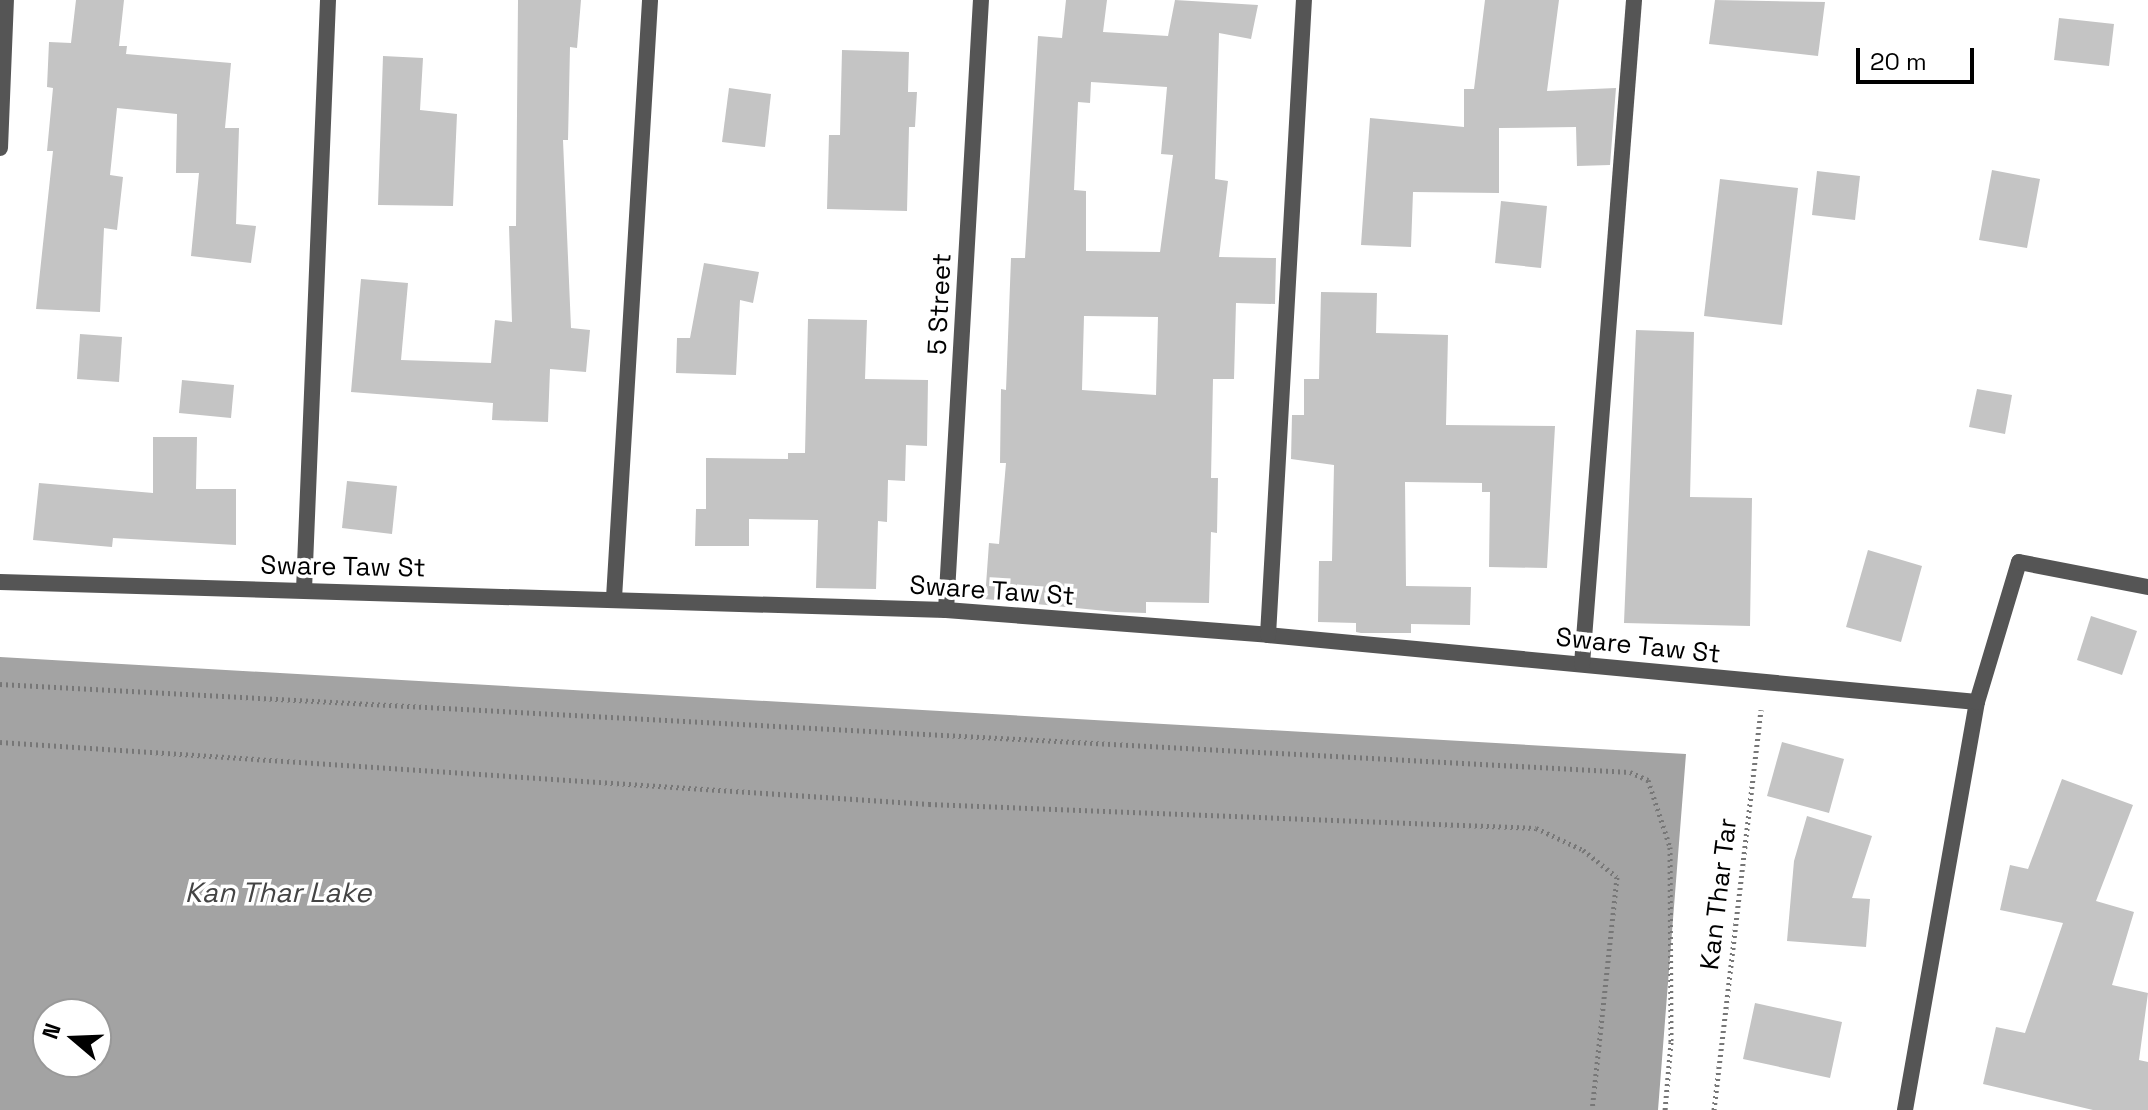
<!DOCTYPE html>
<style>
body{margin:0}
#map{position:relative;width:2148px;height:1110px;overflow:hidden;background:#fff;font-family:"Space Grotesk",sans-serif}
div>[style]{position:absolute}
.water>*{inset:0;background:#a3a3a3}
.building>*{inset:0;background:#c4c4c4}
.path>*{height:5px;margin-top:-2.5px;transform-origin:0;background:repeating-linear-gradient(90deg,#777 0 2px,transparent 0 6px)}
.street>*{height:16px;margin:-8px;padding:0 8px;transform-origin:8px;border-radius:8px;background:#555}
span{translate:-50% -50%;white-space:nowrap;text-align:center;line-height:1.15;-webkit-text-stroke:7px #fff;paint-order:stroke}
.street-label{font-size:26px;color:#000}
.water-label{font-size:28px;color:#444;font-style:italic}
.north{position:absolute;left:32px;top:998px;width:80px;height:80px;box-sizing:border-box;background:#fff;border:2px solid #999;border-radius:50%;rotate:289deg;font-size:22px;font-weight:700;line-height:32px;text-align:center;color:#000}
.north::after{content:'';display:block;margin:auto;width:28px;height:36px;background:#000;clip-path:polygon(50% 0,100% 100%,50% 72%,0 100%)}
.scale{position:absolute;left:1856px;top:48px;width:118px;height:36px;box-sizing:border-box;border:4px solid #000;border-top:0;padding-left:10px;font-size:24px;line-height:28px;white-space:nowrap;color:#000;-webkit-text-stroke:6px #fff;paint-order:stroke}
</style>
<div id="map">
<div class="water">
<div style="clip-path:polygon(evenodd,0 657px,1686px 754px,1658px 1110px,0 1110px,0 657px,48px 1014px,96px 1014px,96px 1062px,48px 1062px,48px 1014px)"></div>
</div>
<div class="building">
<div style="clip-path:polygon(76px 0,124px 0,119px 46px,127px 46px,126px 54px,231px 63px,225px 128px,239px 128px,236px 224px,256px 226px,251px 263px,191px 256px,199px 173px,176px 173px,177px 114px,117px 108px,110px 175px,123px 177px,117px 230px,104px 228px,100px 312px,36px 309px,53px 151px,47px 151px,53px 88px,47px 87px,49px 42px,71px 43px)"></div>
<div style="clip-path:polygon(518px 0,581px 0,577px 48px,570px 47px,568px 140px,563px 140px,571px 328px,590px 330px,586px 372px,550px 369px,548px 422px,492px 420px,493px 403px,351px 392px,361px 279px,408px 283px,401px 360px,491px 363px,495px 320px,512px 322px,509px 226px,516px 226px)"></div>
<div style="clip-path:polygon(evenodd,1066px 0,1107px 0,1103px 32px,1168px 36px,1175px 0,1258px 5px,1251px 39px,1219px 33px,1215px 179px,1228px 181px,1219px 257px,1276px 258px,1275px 304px,1236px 303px,1234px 379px,1213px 379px,1211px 478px,1218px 478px,1217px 533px,1211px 532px,1209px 603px,1146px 602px,1146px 613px,1116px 612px,985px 599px,989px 543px,999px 544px,1006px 463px,1000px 463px,1001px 389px,1006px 390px,1011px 258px,1025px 258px,1038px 36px,1062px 38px,1066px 0,1091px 82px,1167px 87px,1161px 154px,1173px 155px,1160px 252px,1086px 251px,1086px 191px,1074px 190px,1078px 102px,1090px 103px,1091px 82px,1066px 0,1084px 316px,1158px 317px,1156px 395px,1082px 390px,1084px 316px)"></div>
<div style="clip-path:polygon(1485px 0,1559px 0,1547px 91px,1616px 88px,1610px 165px,1577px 166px,1576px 127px,1499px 128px,1499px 193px,1413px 192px,1411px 247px,1361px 245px,1370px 118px,1464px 127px,1464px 89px,1474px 89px)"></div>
<div style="clip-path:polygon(1715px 0,1825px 2px,1818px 56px,1709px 44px)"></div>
<div style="clip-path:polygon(2059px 18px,2114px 24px,2109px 66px,2054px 60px)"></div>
<div style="clip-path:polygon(842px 50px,909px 52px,908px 92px,917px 92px,915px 127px,909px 127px,907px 211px,827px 209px,829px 135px,840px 135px)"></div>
<div style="clip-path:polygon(383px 56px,423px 58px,420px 110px,457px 114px,453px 206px,378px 205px)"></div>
<div style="clip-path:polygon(729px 88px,771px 94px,765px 147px,722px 142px)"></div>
<div style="clip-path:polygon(1992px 170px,2040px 179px,2027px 248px,1979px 240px)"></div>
<div style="clip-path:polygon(1817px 171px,1860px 176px,1855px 220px,1812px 215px)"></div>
<div style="clip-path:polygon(1720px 179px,1798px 188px,1782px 325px,1704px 316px)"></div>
<div style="clip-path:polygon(1501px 201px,1547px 206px,1541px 268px,1495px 263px)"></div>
<div style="clip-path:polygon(704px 263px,759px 272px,753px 303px,740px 300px,736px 375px,676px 373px,677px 338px,690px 338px)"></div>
<div style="clip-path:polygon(1321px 292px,1377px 293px,1376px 333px,1448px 335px,1446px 425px,1555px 426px,1547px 568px,1489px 567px,1490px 492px,1482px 492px,1482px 483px,1405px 482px,1406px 586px,1471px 587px,1470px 625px,1411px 624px,1411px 633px,1361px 633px,1356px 632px,1356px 623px,1318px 622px,1319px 561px,1332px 561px,1334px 465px,1291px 459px,1292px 415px,1304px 415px,1304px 379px,1319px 379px)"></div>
<div style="clip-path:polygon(808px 319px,867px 320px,865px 379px,928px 380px,927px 446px,906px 445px,905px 481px,888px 480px,887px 522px,878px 521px,876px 589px,816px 588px,818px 520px,749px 519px,749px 546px,695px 546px,696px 509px,706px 509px,706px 458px,788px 459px,788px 453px,805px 453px)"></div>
<div style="clip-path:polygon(1636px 330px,1694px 332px,1690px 497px,1752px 498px,1750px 626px,1624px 623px)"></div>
<div style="clip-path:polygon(80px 334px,122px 337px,119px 382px,77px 379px)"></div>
<div style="clip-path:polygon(182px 380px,234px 385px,231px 418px,179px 413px)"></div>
<div style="clip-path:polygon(1977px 389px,2012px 395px,2005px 434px,1969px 427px)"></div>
<div style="clip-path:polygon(153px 437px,197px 437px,196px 489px,236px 489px,236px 545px,113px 538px,112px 547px,33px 540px,39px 483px,153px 493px)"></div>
<div style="clip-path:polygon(347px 481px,397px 486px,392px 534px,342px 528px)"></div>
<div style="clip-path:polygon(1868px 550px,1922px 566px,1901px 642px,1846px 627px)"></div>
<div style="clip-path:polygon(2091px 616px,2137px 631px,2122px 675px,2077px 660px)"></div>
<div style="clip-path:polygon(1782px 742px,1844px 759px,1829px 813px,1767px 796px)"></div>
<div style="clip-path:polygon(2062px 779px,2133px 805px,2096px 901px,2134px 912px,2112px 985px,2148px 993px,2139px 1060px,2148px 1062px,2148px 1110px,2093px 1110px,1983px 1084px,1996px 1027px,2025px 1033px,2063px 923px,2000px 910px,2010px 865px,2028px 869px)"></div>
<div style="clip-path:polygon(1807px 816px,1872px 836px,1852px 898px,1870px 899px,1866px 947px,1787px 941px,1794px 861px)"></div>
<div style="clip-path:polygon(1755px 1003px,1842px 1022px,1830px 1078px,1743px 1059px)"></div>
</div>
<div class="path">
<div style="left:0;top:684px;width:1632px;rotate:3.09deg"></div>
<div style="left:1630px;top:772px;width:20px;rotate:24deg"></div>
<div style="left:1648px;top:780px;width:71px;rotate:71.8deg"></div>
<div style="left:1670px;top:847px;width:195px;rotate:89.7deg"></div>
<div style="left:1671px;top:1042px;width:68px;rotate:95deg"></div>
<div style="left:0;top:742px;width:931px;rotate:3.82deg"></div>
<div style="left:929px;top:804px;width:607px;rotate:2.26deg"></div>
<div style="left:1536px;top:828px;width:52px;rotate:25.1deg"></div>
<div style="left:1583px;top:850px;width:43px;rotate:38.5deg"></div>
<div style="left:1617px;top:877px;width:234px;rotate:96.1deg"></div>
<div style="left:1714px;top:1110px;width:403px;rotate:-83.3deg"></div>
</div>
<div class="street">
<div style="left:0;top:148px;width:148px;rotate:-87.7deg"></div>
<div style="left:0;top:582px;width:946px;rotate:1.7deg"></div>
<div style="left:946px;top:610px;width:323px;rotate:4.4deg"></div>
<div style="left:1268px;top:635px;width:712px;rotate:5.4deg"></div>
<div style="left:304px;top:590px;width:590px;rotate:-87.67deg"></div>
<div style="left:614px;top:598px;width:599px;rotate:-86.55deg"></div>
<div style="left:946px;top:610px;width:611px;rotate:-86.72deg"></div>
<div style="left:1268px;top:635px;width:636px;rotate:-86.76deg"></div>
<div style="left:1582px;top:664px;width:666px;rotate:-85.52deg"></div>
<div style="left:1905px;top:1110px;width:414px;rotate:-80deg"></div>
<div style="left:1977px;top:702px;width:146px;rotate:-73.3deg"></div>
<div style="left:2019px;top:562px;width:131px;rotate:11deg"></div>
</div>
<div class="street-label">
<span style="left:940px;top:304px;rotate:-87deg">5 Street</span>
<span style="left:343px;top:567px;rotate:1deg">Sware Taw St</span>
<span style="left:992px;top:591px;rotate:4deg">Sware Taw St</span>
<span style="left:1638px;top:646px;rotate:6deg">Sware Taw St</span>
<span style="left:1719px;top:894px;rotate:-83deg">Kan Thar Tar</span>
</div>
<div class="water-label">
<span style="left:278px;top:892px">Kan Thar Lake</span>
</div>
<div class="north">N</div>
<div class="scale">20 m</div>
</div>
